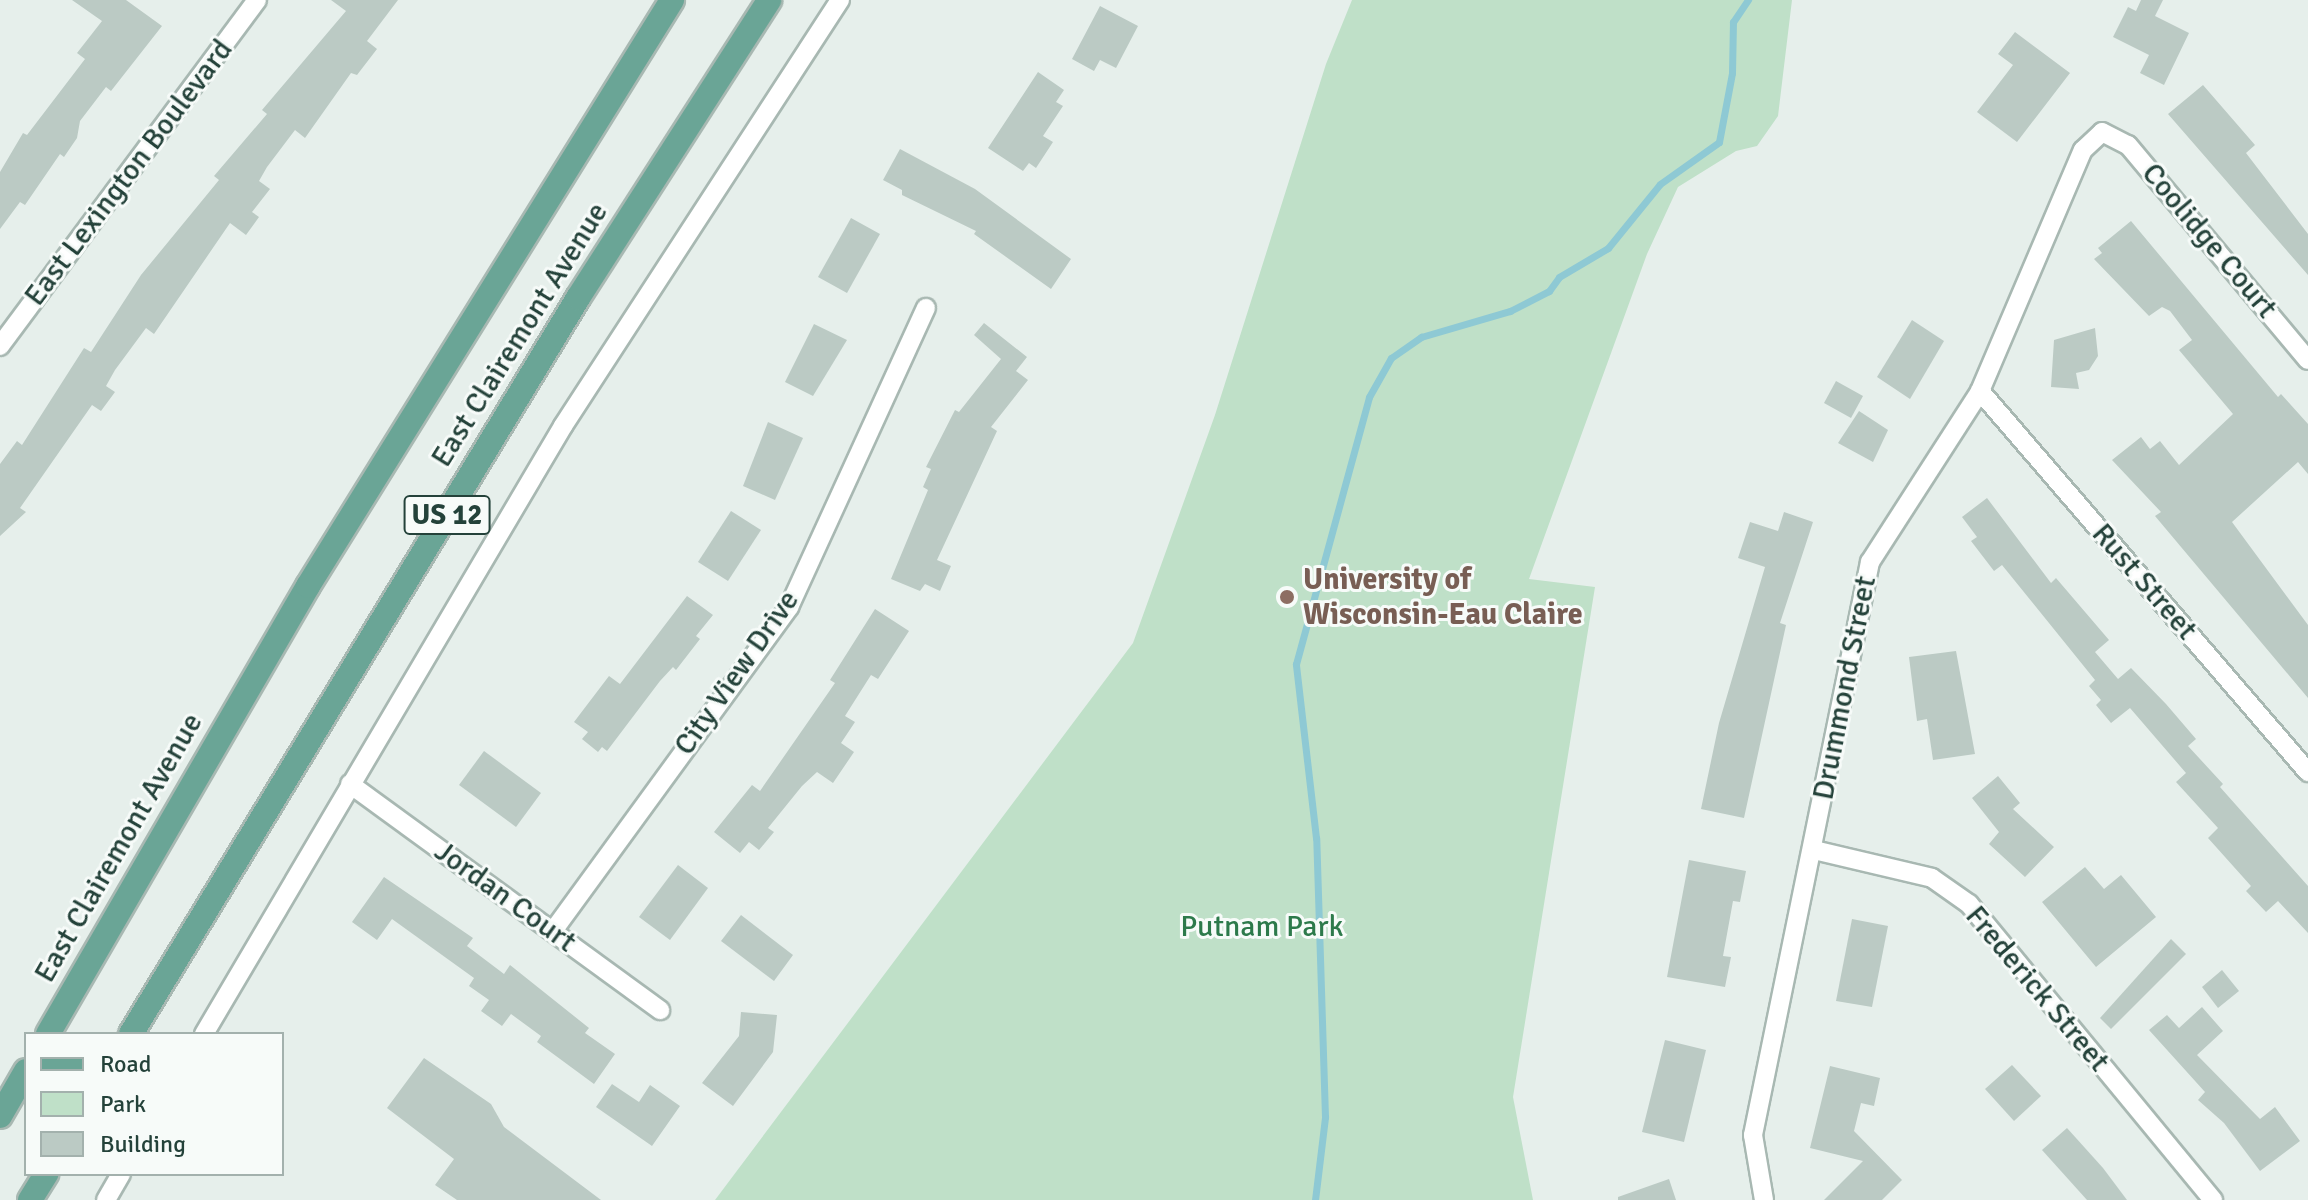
<!DOCTYPE html>
<style>
body{margin:0}
#map{position:relative;width:2308px;height:1200px;overflow:hidden;background:#e6efeb;font-family:Signika,sans-serif}
div>[style]{position:absolute}
.green>*{inset:0;background:#bfe0c8}
.stream>*{height:7px;margin:-3.5px;padding:0 3.5px;transform-origin:3.5px;border-radius:3.5px;background:#8ec9d4}
.building>*{inset:0;background:#bbcac4}
.roads{filter:drop-shadow(2px 0 #a8b8b2) drop-shadow(-2px 0 #a8b8b2) drop-shadow(0 2px #a8b8b2) drop-shadow(0 -2px #a8b8b2)}
.minor>*{height:18px;margin:-9px;padding:0 9px;transform-origin:9px;border-radius:9px;background:#fff}
.primary>*{height:24px;margin:-12px;padding:0 12px;transform-origin:12px;border-radius:12px;background:#6aa596}
.dots>*{width:22px;height:22px;translate:-50% -50%;box-sizing:border-box;border:4px solid #f7fbf9;border-radius:50%}
span{translate:-50% -50%;white-space:nowrap;text-align:center;line-height:1.15;-webkit-text-stroke:6px #f7fbf9;paint-order:stroke}
.shield-label span{padding:2px 6px;background:#f7fbf9;border:2px solid;border-radius:6px;-webkit-text-stroke-width:0}
.shield-label{font-size:28px;color:#24423a;font-weight:700}
.street-label{font-size:30px;color:#24423a}
.education-label{font-size:30px;color:#785e54;font-weight:700}
.left{translate:0 -50%;text-align:left}
.park-label{font-size:30px;color:#2d7a4b}
.legend{position:absolute;left:24px;top:1032px;width:260px;height:144px;box-sizing:border-box;background:#f7fbf9;border:2px solid #a3b1ad;margin:0;padding:10px 14px;list-style:none;font-size:24px;color:#24423a}
.legend li{display:flex;align-items:center;gap:16px;height:40px}
.legend b{width:40px;border:2px solid #a3b1ad}
</style>
<div id="map">
<div class="green">
<div style="clip-path:polygon(1352px 0,1792px 0,1778px 116px,1757px 146px,1736px 151px,1678px 187px,1647px 254px,1529px 579px,1595px 587px,1513px 1097px,1533px 1200px,715px 1200px,1133px 643px,1215px 415px,1326px 64px)"></div>
</div>
<div class="stream">
<div style="left:1315px;top:1200px;width:84px;rotate:-83.1deg"></div>
<div style="left:1325px;top:1117px;width:279px;rotate:-91.8deg"></div>
<div style="left:1316px;top:838px;width:175px;rotate:-96.6deg"></div>
<div style="left:1296px;top:664px;width:277px;rotate:-74.7deg"></div>
<div style="left:1369px;top:397px;width:45px;rotate:-60.6deg"></div>
<div style="left:1391px;top:358px;width:37px;rotate:-35deg"></div>
<div style="left:1421px;top:337px;width:93px;rotate:-16.3deg"></div>
<div style="left:1510px;top:311px;width:44px;rotate:-27.1deg"></div>
<div style="left:1549px;top:291px;width:17px;rotate:-54deg"></div>
<div style="left:1559px;top:277px;width:57px;rotate:-30.6deg"></div>
<div style="left:1608px;top:248px;width:82px;rotate:-50.9deg"></div>
<div style="left:1660px;top:184px;width:72px;rotate:-35.4deg"></div>
<div style="left:1719px;top:142px;width:70px;rotate:-79.3deg"></div>
<div style="left:1732px;top:73px;width:51px;rotate:-88.9deg"></div>
<div style="left:1733px;top:22px;width:27px;rotate:-56deg"></div>
</div>
<div class="building">
<div style="clip-path:polygon(72px 0,126px 0,162px 26px,111px 91px,106px 87px,80px 121px,77px 138px,64px 157px,60px 154px,25px 205px,20px 202px,0 229px,0 172px,23px 133px,27px 135px,85px 59px,77px 53px,102px 21px)"></div>
<div style="clip-path:polygon(331px 0,398px 0,367px 41px,377px 49px,357px 75px,351px 73px,305px 138px,295px 130px,267px 167px,259px 181px,270px 189px,252px 212px,259px 217px,246px 235px,230px 223px,154px 334px,146px 328px,115px 370px,106px 386px,115px 392px,101px 411px,92px 405px,20px 508px,26px 512px,0 536px,0 464px,17px 441px,22px 445px,84px 348px,91px 352px,141px 275px,219px 180px,214px 176px,267px 114px,262px 110px,346px 11px)"></div>
<div style="clip-path:polygon(2141px 0,2163px 0,2155px 16px,2189px 33px,2164px 85px,2140px 73px,2149px 55px,2113px 37px,2128px 7px,2136px 11px)"></div>
<div style="clip-path:polygon(1100px 6px,1138px 26px,1116px 68px,1100px 60px,1094px 71px,1072px 59px)"></div>
<div style="clip-path:polygon(2015px 32px,2070px 73px,2017px 142px,1977px 112px,2013px 65px,1998px 54px)"></div>
<div style="clip-path:polygon(1038px 72px,1064px 90px,1056px 102px,1063px 106px,1043px 136px,1053px 142px,1036px 168px,1029px 163px,1023px 171px,988px 148px)"></div>
<div style="clip-path:polygon(2203px 85px,2255px 145px,2246px 153px,2308px 234px,2308px 275px,2168px 114px)"></div>
<div style="clip-path:polygon(900px 149px,975px 189px,1071px 259px,1051px 289px,974px 234px,976px 231px,902px 195px,902px 190px,883px 180px)"></div>
<div style="clip-path:polygon(851px 218px,880px 234px,847px 293px,818px 277px)"></div>
<div style="clip-path:polygon(2131px 221px,2278px 397px,2281px 394px,2308px 424px,2308px 474px,2298px 462px,2232px 522px,2308px 625px,2308px 698px,2155px 516px,2161px 512px,2112px 460px,2141px 437px,2150px 449px,2160px 441px,2179px 465px,2233px 414px,2179px 350px,2192px 340px,2170px 311px,2162px 307px,2149px 316px,2094px 259px,2102px 253px,2098px 248px)"></div>
<div style="clip-path:polygon(1912px 320px,1944px 341px,1910px 399px,1877px 377px)"></div>
<div style="clip-path:polygon(984px 323px,1027px 357px,1016px 371px,1028px 380px,991px 427px,997px 431px,937px 560px,951px 566px,940px 591px,925px 584px,920px 591px,891px 579px,928px 490px,923px 487px,931px 469px,926px 467px,955px 410px,959px 412px,1001px 359px,974px 335px)"></div>
<div style="clip-path:polygon(814px 324px,847px 340px,813px 396px,785px 382px)"></div>
<div style="clip-path:polygon(2095px 328px,2098px 356px,2089px 370px,2076px 373px,2079px 389px,2051px 387px,2054px 340px)"></div>
<div style="clip-path:polygon(1836px 381px,1863px 396px,1851px 418px,1824px 403px)"></div>
<div style="clip-path:polygon(1859px 411px,1888px 430px,1873px 462px,1838px 443px)"></div>
<div style="clip-path:polygon(768px 422px,803px 438px,775px 500px,743px 486px)"></div>
<div style="clip-path:polygon(1987px 498px,2051px 583px,2056px 578px,2109px 640px,2095px 652px,2118px 679px,2131px 668px,2166px 704px,2196px 739px,2188px 746px,2223px 784px,2220px 787px,2308px 886px,2308px 933px,2278px 901px,2266px 912px,2246px 891px,2251px 886px,2208px 838px,2218px 828px,2176px 782px,2186px 773px,2130px 708px,2111px 723px,2096px 705px,2101px 700px,2089px 686px,2095px 680px,2002px 565px,1994px 571px,1971px 541px,1977px 537px,1962px 517px)"></div>
<div style="clip-path:polygon(731px 511px,761px 530px,728px 581px,698px 562px)"></div>
<div style="clip-path:polygon(1784px 512px,1813px 522px,1780px 623px,1786px 625px,1744px 818px,1701px 809px,1719px 723px,1765px 567px,1738px 558px,1750px 522px,1778px 531px)"></div>
<div style="clip-path:polygon(687px 596px,713px 615px,696px 636px,700px 639px,676px 670px,673px 667px,660px 681px,607px 751px,602px 747px,598px 752px,582px 739px,588px 732px,574px 722px,609px 676px,620px 684px)"></div>
<div style="clip-path:polygon(875px 609px,909px 631px,878px 679px,871px 675px,845px 716px,855px 722px,841px 743px,854px 752px,833px 783px,817px 772px,802px 786px,768px 828px,774px 832px,759px 850px,749px 842px,740px 853px,714px 832px,752px 785px,760px 791px,835px 683px,830px 680px)"></div>
<div style="clip-path:polygon(1956px 651px,1975px 754px,1933px 760px,1927px 719px,1917px 721px,1909px 657px)"></div>
<div style="clip-path:polygon(484px 751px,541px 793px,516px 827px,459px 785px)"></div>
<div style="clip-path:polygon(1998px 776px,2020px 803px,2013px 809px,2054px 847px,2025px 877px,1989px 844px,1999px 832px,1972px 798px)"></div>
<div style="clip-path:polygon(1689px 860px,1746px 871px,1740px 902px,1733px 901px,1723px 956px,1731px 957px,1725px 987px,1667px 977px)"></div>
<div style="clip-path:polygon(678px 865px,708px 888px,670px 940px,639px 917px)"></div>
<div style="clip-path:polygon(2085px 867px,2104px 889px,2121px 875px,2156px 917px,2096px 967px,2042px 902px)"></div>
<div style="clip-path:polygon(384px 877px,473px 938px,467px 946px,504px 974px,510px 965px,589px 1028px,585px 1033px,615px 1054px,594px 1084px,537px 1042px,541px 1036px,511px 1014px,502px 1026px,481px 1011px,489px 1000px,469px 986px,474px 978px,392px 919px,377px 940px,352px 922px)"></div>
<div style="clip-path:polygon(741px 915px,793px 955px,774px 981px,721px 941px)"></div>
<div style="clip-path:polygon(1852px 919px,1888px 926px,1872px 1007px,1836px 1001px)"></div>
<div style="clip-path:polygon(2171px 939px,2186px 954px,2111px 1029px,2100px 1018px)"></div>
<div style="clip-path:polygon(2222px 970px,2239px 991px,2218px 1008px,2202px 987px)"></div>
<div style="clip-path:polygon(2202px 1007px,2223px 1031px,2197px 1055px,2260px 1119px,2275px 1107px,2300px 1141px,2260px 1171px,2224px 1123px,2198px 1100px,2205px 1092px,2149px 1030px,2167px 1015px,2179px 1028px)"></div>
<div style="clip-path:polygon(741px 1012px,777px 1015px,773px 1052px,733px 1106px,702px 1083px,739px 1036px)"></div>
<div style="clip-path:polygon(1665px 1040px,1706px 1050px,1684px 1142px,1642px 1132px)"></div>
<div style="clip-path:polygon(424px 1058px,491px 1104px,504px 1127px,601px 1200px,457px 1200px,435px 1185px,454px 1159px,387px 1108px)"></div>
<div style="clip-path:polygon(2012px 1065px,2041px 1096px,2014px 1121px,1985px 1089px)"></div>
<div style="clip-path:polygon(1830px 1066px,1880px 1078px,1874px 1106px,1861px 1103px,1854px 1131px,1902px 1180px,1882px 1200px,1824px 1200px,1863px 1161px,1810px 1148px)"></div>
<div style="clip-path:polygon(612px 1084px,639px 1102px,650px 1085px,680px 1106px,652px 1146px,596px 1107px)"></div>
<div style="clip-path:polygon(2067px 1128px,2103px 1168px,2127px 1200px,2087px 1200px,2042px 1150px)"></div>
<div style="clip-path:polygon(1669px 1179px,1676px 1200px,1618px 1200px,1618px 1197px)"></div>
</div>
<div class="roads">
<div class="minor">
<div style="left:0;top:346px;width:431px;rotate:-53.4deg"></div>
<div style="left:1980px;top:391px;width:503px;rotate:49.28deg"></div>
<div style="left:350px;top:784px;width:384px;rotate:36.1deg"></div>
<div style="left:1814px;top:850px;width:121px;rotate:13.3deg"></div>
<div style="left:1932px;top:878px;width:45px;rotate:35.1deg"></div>
<div style="left:1969px;top:904px;width:384px;rotate:50.5deg"></div>
<div style="left:553px;top:931px;width:401px;rotate:-53.9deg"></div>
<div style="left:789px;top:607px;width:329px;rotate:-65.4deg"></div>
<div style="left:204px;top:1034px;width:706px;rotate:-59.44deg"></div>
<div style="left:563px;top:426px;width:508px;rotate:-56.97deg"></div>
<div style="left:106px;top:1200px;width:30px;rotate:-60deg"></div>
<div style="left:1764px;top:1200px;width:66px;rotate:-99.6deg"></div>
<div style="left:1753px;top:1135px;width:585px;rotate:-78.46deg"></div>
<div style="left:1870px;top:562px;width:203px;rotate:-57.2deg"></div>
<div style="left:1980px;top:391px;width:262px;rotate:-66.9deg"></div>
<div style="left:2083px;top:150px;width:26px;rotate:-43deg"></div>
<div style="left:2102px;top:132px;width:29px;rotate:27deg"></div>
<div style="left:2128px;top:145px;width:280px;rotate:50.1deg"></div>
</div>
<div class="primary">
<div style="left:48px;top:1034px;width:518px;rotate:-59.87deg"></div>
<div style="left:308px;top:586px;width:690px;rotate:-58.15deg"></div>
<div style="left:131px;top:1034px;width:861px;rotate:-58.73deg"></div>
<div style="left:578px;top:298px;width:354px;rotate:-57.3deg"></div>
<div style="left:0;top:1116px;width:52px;rotate:-60deg"></div>
<div style="left:30px;top:1200px;width:31px;rotate:-58deg"></div>
</div>
</div>
<div class="dots">
<div style="left:1287px;top:597px;background:#8d6e63"></div>
</div>
<div class="shield-label">
<span style="left:447px;top:515px">US 12</span>
</div>
<div class="street-label">
<span style="left:129px;top:173px;rotate:-53deg">East Lexington Boulevard</span>
<span style="left:2209px;top:241px;rotate:50deg">Coolidge Court</span>
<span style="left:520px;top:335px;rotate:-58deg">East Clairemont Avenue</span>
<span style="left:2144px;top:582px;rotate:49deg">Rust Street</span>
<span style="left:737px;top:673px;rotate:-55deg">City View Drive</span>
<span style="left:1845px;top:688px;rotate:-79deg">Drummond Street</span>
<span style="left:119px;top:848px;rotate:-60deg">East Clairemont Avenue</span>
<span style="left:505px;top:897px;rotate:36deg">Jordan Court</span>
<span style="left:2037px;top:989px;rotate:50deg">Frederick Street</span>
</div>
<div class="education-label">
<span class="left" style="left:1303px;top:597px">University of<br>Wisconsin-Eau Claire</span>
</div>
<div class="park-label">
<span style="left:1262px;top:927px">Putnam Park</span>
</div>
<ul class="legend">
<li><b style="height:10px;background:#6aa596"></b>Road</li>
<li><b style="height:22px;background:#bfe0c8"></b>Park</li>
<li><b style="height:22px;background:#bbcac4"></b>Building</li>
</ul>
</div>
